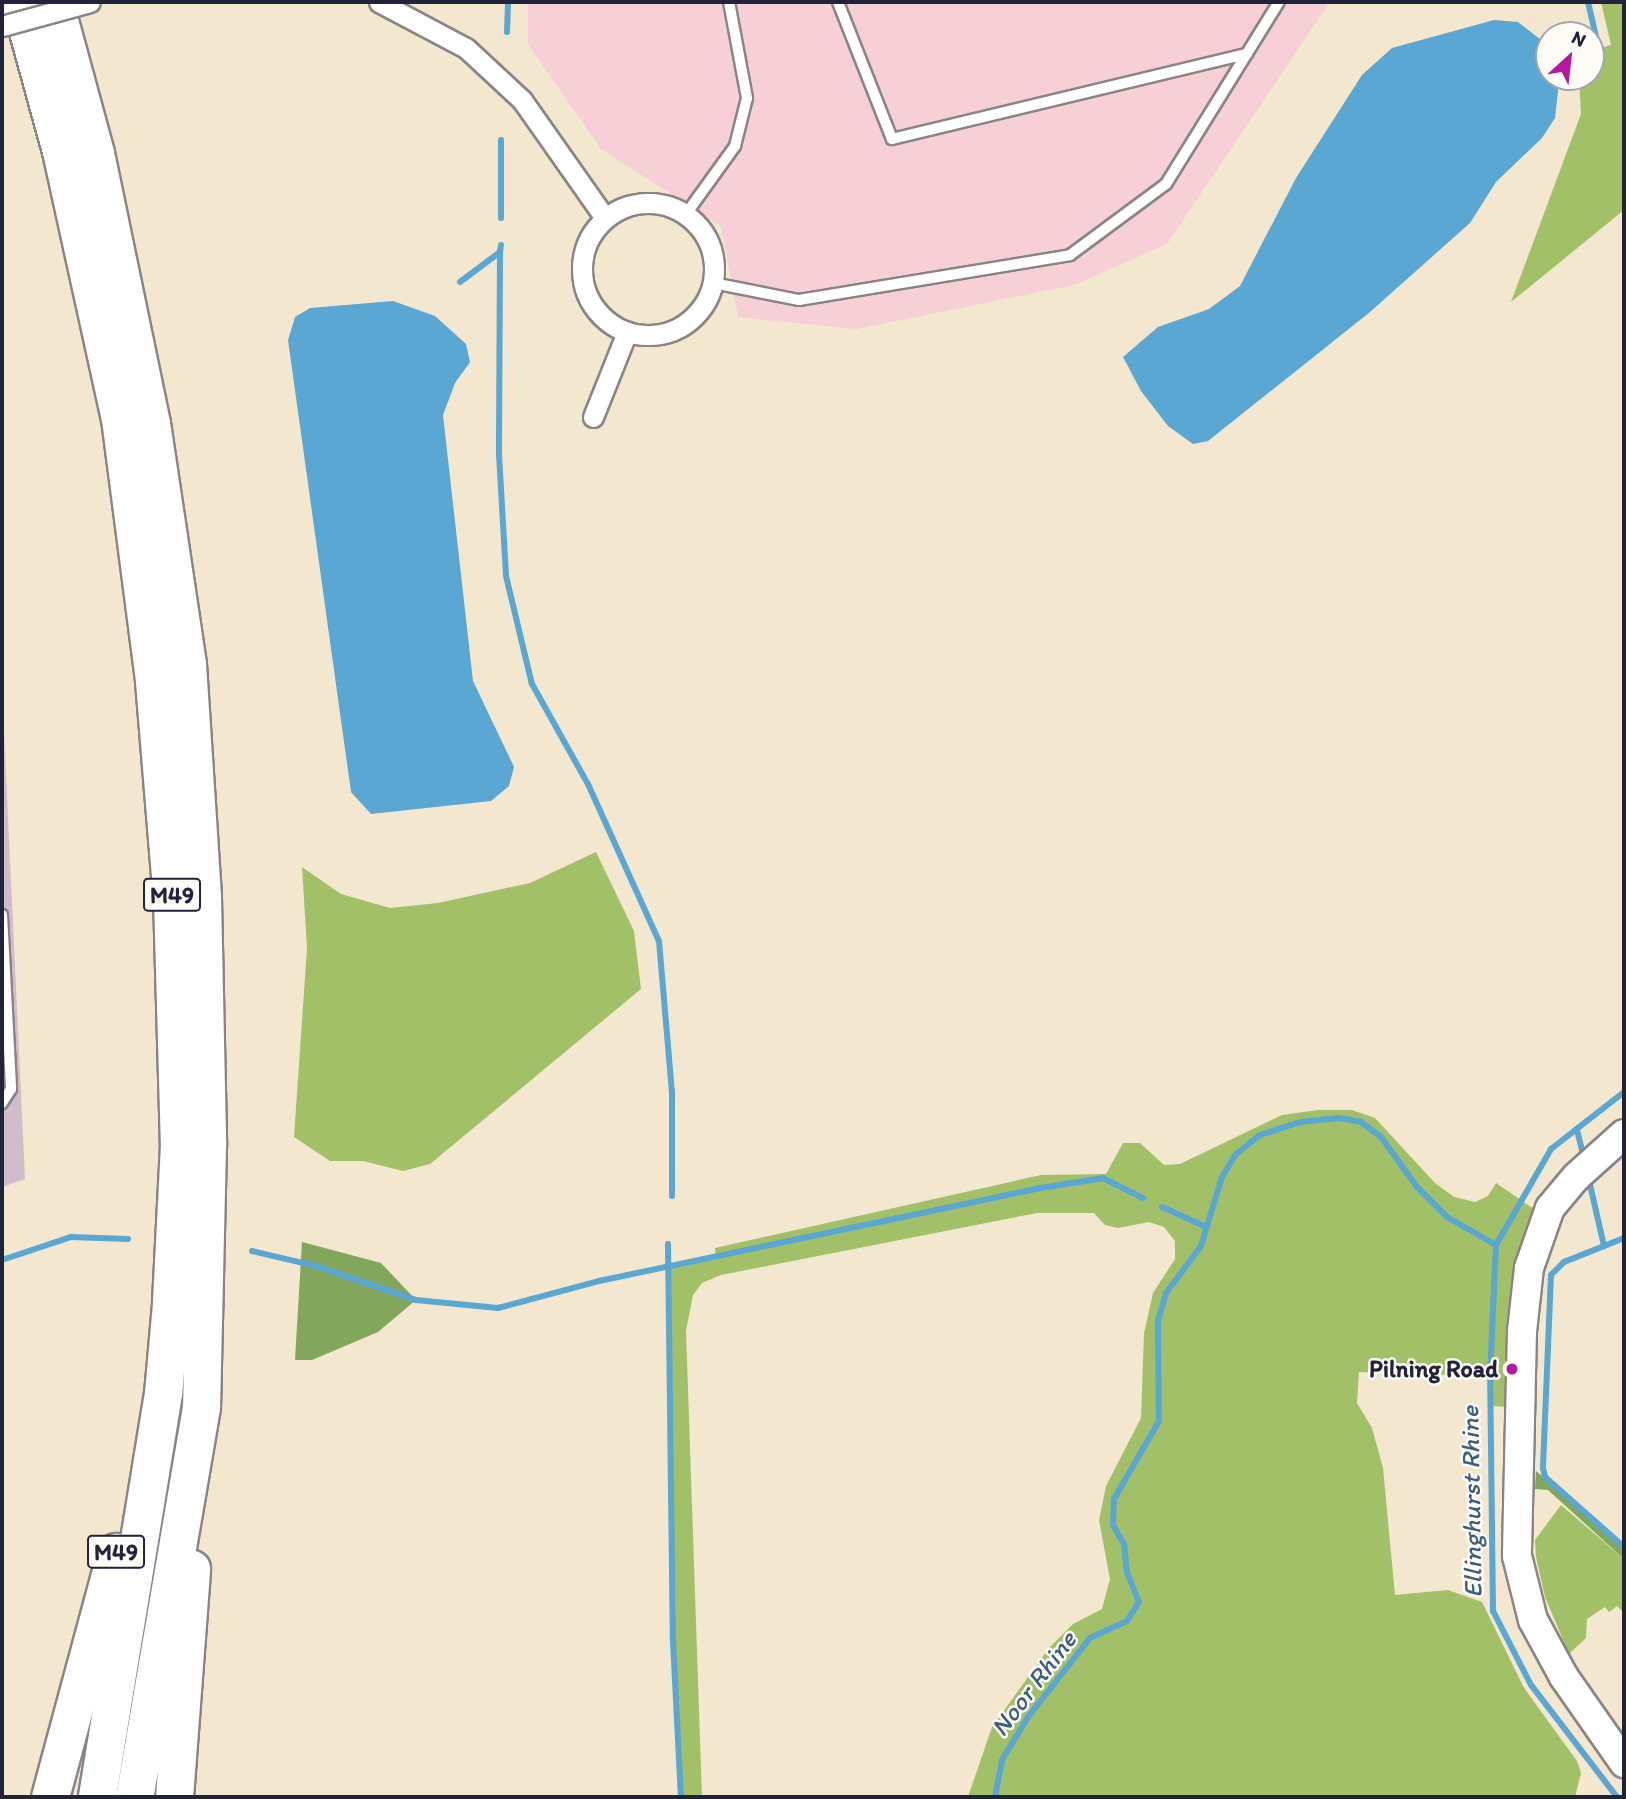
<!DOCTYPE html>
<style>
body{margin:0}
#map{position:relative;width:1626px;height:1799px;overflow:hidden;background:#f3e7cf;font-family:Itim,sans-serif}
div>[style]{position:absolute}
.built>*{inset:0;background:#f6cfd7}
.industrial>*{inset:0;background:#d1bdc9}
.green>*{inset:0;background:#a2c068}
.forest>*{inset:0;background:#81a65c}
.water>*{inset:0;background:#59a7d2}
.stream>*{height:6px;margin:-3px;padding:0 3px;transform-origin:3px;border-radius:3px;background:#59a7d2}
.roads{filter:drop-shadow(2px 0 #8a8485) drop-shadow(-2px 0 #8a8485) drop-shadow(0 2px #8a8485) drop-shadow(0 -2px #8a8485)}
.lane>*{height:10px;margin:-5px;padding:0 5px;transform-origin:5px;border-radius:5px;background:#fff}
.street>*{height:19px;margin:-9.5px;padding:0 9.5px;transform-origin:9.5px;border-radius:9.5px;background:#fff}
.street>.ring{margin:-9.5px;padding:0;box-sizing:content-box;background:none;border:19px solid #fff;border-radius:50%}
.secondary>*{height:28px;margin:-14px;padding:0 14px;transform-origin:14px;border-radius:14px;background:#fff}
.highway>*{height:37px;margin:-18.5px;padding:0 18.5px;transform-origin:18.5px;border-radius:18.5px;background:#fff}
.bridges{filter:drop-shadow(2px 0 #8a8485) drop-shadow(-2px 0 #8a8485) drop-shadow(0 2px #8a8485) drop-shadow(0 -2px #8a8485)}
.street-bridge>*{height:19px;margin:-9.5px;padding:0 9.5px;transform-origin:9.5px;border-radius:9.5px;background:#fff}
.dots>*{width:19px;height:19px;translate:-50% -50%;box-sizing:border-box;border:4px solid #fdfcf7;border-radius:50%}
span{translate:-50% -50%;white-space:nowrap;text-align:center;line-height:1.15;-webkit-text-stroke:5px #fdfcf7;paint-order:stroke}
.shield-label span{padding:2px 5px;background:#fdfcf7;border:2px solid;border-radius:5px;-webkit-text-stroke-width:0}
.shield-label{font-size:23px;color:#22223b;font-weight:700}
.poi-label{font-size:24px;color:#22223b;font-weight:700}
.right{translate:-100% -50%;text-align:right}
.water-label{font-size:26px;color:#3b5e7f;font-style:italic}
.frame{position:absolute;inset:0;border:4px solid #22223b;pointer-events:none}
.north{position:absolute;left:1535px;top:21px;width:70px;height:70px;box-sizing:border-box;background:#fdfcf7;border:2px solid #a5a5ac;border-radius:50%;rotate:27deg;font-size:19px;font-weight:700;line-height:28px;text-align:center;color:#22223b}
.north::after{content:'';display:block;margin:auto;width:24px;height:32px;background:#b5179e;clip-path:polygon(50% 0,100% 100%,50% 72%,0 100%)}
</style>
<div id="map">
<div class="built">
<div style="clip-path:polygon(528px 2px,1330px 2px,1167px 244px,1074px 285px,857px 329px,738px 317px,721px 226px,601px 149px,528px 44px)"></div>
</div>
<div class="industrial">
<div style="clip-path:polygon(2px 690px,25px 1179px,2px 1187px)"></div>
</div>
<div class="green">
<div style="clip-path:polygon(1601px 2px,1624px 2px,1624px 210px,1511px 302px,1581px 114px,1579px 77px,1591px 77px,1591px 51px,1611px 45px)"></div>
<div style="clip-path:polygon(596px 852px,634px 931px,641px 989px,430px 1164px,403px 1171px,363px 1161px,330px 1161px,294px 1137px,307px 948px,302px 867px,341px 894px,390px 908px,438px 903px,530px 883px)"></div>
<div style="clip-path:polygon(1318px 1110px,1352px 1110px,1375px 1118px,1435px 1183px,1454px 1197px,1475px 1202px,1488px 1196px,1496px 1183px,1534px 1209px,1510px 1407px,1490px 1406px,1489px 1376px,1359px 1372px,1357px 1403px,1372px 1428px,1383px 1468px,1395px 1595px,1448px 1590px,1482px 1602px,1524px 1688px,1577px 1761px,1581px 1773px,1575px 1797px,968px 1797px,992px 1727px,1049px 1648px,1073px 1624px,1102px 1609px,1110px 1579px,1099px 1520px,1106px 1486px,1141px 1418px,1144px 1333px,1153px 1293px,1175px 1259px,1175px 1241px,1164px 1227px,1149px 1222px,1118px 1228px,1105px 1225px,1094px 1213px,1037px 1213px,721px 1275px,702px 1283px,693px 1295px,686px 1331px,702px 1797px,681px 1797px,673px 1641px,667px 1268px,716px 1258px,715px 1248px,1041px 1175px,1106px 1174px,1123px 1143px,1140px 1143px,1164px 1165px,1180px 1164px,1282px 1115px)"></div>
<div style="clip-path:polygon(1561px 1505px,1624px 1559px,1624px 1613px,1617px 1606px,1609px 1612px,1605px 1607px,1587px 1619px,1586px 1638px,1569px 1654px,1545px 1597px,1536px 1557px,1535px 1540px)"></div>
</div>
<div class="forest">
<div style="clip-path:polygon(302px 1242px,381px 1263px,416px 1300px,378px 1332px,312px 1360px,295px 1360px)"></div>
<div style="clip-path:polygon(1536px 1471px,1624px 1547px,1624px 1559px,1548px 1490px,1535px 1489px)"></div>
</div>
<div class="water">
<div style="clip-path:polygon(1494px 20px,1518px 22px,1549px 46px,1549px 77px,1557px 77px,1558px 91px,1555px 118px,1542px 138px,1496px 182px,1470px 223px,1370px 312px,1208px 441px,1193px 444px,1168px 426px,1141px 391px,1123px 357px,1158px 327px,1209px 309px,1240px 286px,1296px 178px,1362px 75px,1392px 48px)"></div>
<div style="clip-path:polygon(393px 301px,435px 316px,466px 344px,470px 362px,455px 383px,443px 415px,473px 681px,514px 767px,509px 786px,491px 801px,371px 814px,351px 792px,288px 340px,295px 317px,310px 308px)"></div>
</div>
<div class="stream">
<div style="left:1588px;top:2px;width:40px;rotate:77deg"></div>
<div style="left:1597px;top:41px;width:6px;rotate:162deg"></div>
<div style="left:507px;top:32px;width:30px;rotate:-88deg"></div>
<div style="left:501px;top:218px;width:78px;rotate:-90deg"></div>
<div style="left:500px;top:252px;width:202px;rotate:90.3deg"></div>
<div style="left:499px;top:454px;width:122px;rotate:86.7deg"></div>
<div style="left:506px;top:576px;width:111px;rotate:76.5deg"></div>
<div style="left:532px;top:684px;width:115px;rotate:60.8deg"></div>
<div style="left:588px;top:784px;width:172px;rotate:65.7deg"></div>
<div style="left:659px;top:941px;width:153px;rotate:85.1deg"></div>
<div style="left:672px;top:1093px;width:103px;rotate:90deg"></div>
<div style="left:460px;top:282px;width:50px;rotate:-36.9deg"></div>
<div style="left:500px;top:252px;width:7px;rotate:-82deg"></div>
<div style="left:1577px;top:1130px;width:30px;rotate:76deg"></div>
<div style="left:1588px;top:1176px;width:72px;rotate:77.1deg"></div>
<div style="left:1162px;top:1207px;width:48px;rotate:24.4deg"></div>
<div style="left:1624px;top:1238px;width:65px;rotate:158.2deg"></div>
<div style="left:1564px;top:1262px;width:18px;rotate:135deg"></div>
<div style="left:1551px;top:1275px;width:193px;rotate:92.4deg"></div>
<div style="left:1543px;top:1468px;width:9px;rotate:77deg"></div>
<div style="left:1545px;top:1477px;width:106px;rotate:41.5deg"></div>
<div style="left:668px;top:1244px;width:397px;rotate:89.3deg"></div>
<div style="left:673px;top:1641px;width:156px;rotate:87.1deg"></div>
<div style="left:252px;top:1251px;width:66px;rotate:13.2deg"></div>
<div style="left:316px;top:1266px;width:106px;rotate:18.8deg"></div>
<div style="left:416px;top:1300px;width:82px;rotate:5.6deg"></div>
<div style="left:498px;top:1308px;width:105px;rotate:-15deg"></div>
<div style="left:599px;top:1281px;width:452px;rotate:-11.9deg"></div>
<div style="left:1041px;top:1188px;width:63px;rotate:-9.2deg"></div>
<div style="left:1103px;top:1178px;width:45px;rotate:26.6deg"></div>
<div style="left:2px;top:1260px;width:73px;rotate:-18.4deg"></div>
<div style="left:71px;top:1237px;width:57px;rotate:2deg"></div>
<div style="left:995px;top:1797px;width:38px;rotate:-79deg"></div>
<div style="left:1002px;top:1760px;width:50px;rotate:-58.8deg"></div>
<div style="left:1028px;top:1717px;width:100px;rotate:-51.9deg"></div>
<div style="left:1090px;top:1638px;width:41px;rotate:-24.7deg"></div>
<div style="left:1127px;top:1621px;width:22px;rotate:-58deg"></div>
<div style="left:1139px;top:1602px;width:32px;rotate:-112deg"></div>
<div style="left:1127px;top:1572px;width:28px;rotate:-96deg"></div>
<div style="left:1124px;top:1544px;width:22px;rotate:-120deg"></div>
<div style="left:1113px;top:1525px;width:26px;rotate:-88deg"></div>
<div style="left:1114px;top:1499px;width:90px;rotate:-60deg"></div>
<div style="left:1159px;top:1421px;width:101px;rotate:-90.6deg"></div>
<div style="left:1158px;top:1320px;width:28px;rotate:-73deg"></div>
<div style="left:1166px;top:1293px;width:59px;rotate:-53.3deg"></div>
<div style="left:1201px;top:1246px;width:72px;rotate:-73.1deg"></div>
<div style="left:1222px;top:1177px;width:26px;rotate:-59deg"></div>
<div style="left:1235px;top:1155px;width:32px;rotate:-39deg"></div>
<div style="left:1260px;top:1135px;width:42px;rotate:-18deg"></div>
<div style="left:1300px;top:1122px;width:39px;rotate:-6deg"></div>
<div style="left:1339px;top:1118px;width:22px;rotate:10deg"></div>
<div style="left:1361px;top:1122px;width:25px;rotate:37deg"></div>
<div style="left:1381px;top:1137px;width:62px;rotate:54.2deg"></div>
<div style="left:1417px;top:1187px;width:42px;rotate:45deg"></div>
<div style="left:1447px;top:1217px;width:56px;rotate:29.7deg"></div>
<div style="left:1617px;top:1797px;width:141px;rotate:-127.5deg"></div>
<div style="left:1531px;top:1685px;width:83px;rotate:-117.2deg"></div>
<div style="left:1493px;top:1611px;width:235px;rotate:-90.7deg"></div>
<div style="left:1490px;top:1376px;width:131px;rotate:-87.4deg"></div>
<div style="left:1496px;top:1245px;width:111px;rotate:-60.2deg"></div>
<div style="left:1551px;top:1149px;width:93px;rotate:-38deg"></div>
</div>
<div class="roads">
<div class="lane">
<div style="left:838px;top:2px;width:147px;rotate:68.5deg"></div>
<div style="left:892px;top:139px;width:365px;rotate:-13.5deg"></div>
<div style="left:686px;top:214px;width:84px;rotate:-54.2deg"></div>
<div style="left:735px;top:146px;width:49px;rotate:-76deg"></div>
<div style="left:747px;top:98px;width:98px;rotate:-100.6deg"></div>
<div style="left:713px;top:283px;width:88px;rotate:11.2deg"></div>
<div style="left:799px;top:300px;width:275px;rotate:-9.4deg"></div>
<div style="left:1070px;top:255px;width:119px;rotate:-36.5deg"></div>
<div style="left:1166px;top:184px;width:214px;rotate:-58.2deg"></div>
<div style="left:2px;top:915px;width:174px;rotate:87deg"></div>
<div style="left:11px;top:1089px;width:17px;rotate:123deg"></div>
</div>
<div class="street">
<div style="left:379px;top:2px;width:98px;rotate:27.9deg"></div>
<div style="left:466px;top:48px;width:76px;rotate:42.9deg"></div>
<div style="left:522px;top:100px;width:144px;rotate:54.9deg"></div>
<div class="ring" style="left:582px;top:203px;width:113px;height:113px"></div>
<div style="left:593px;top:417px;width:92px;rotate:-68.2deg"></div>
</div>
<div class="secondary">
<div style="left:1624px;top:1134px;width:64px;rotate:138.1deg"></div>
<div style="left:1576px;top:1177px;width:40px;rotate:130deg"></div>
<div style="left:1550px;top:1208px;width:64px;rotate:109.3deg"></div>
<div style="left:1529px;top:1268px;width:63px;rotate:96.3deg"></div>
<div style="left:1522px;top:1331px;width:225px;rotate:91.3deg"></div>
<div style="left:1517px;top:1556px;width:66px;rotate:76deg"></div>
<div style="left:1533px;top:1620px;width:65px;rotate:61.5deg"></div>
<div style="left:1564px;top:1677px;width:105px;rotate:55.1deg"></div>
</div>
<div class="highway">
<div style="left:20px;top:2px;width:159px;rotate:74.6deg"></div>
<div style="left:62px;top:155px;width:269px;rotate:77.6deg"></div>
<div style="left:120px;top:418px;width:265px;rotate:82.6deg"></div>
<div style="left:154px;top:681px;width:218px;rotate:85.3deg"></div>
<div style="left:172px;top:898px;width:246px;rotate:88.4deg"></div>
<div style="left:179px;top:1144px;width:160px;rotate:92.9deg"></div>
<div style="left:171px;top:1304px;width:89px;rotate:95.1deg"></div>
<div style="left:163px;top:1393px;width:409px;rotate:99.3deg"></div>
<div style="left:54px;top:2px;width:156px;rotate:74.8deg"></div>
<div style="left:95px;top:153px;width:276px;rotate:78.3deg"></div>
<div style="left:151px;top:423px;width:244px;rotate:81.5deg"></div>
<div style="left:187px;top:664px;width:233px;rotate:86.3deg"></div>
<div style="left:202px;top:897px;width:248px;rotate:88.8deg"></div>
<div style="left:207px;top:1145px;width:262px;rotate:91.3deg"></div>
<div style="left:201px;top:1407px;width:396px;rotate:99.7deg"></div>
<div style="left:50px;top:1797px;width:254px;rotate:-74.9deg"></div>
<div style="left:174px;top:1797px;width:229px;rotate:-85.7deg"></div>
</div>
</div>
<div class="bridges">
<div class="street-bridge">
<div style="left:2px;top:26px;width:91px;rotate:-15.3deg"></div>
</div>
</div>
<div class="dots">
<div style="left:1512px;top:1369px;background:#b5179e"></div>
</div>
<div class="shield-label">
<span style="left:172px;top:895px">M49</span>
<span style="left:116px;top:1552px">M49</span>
</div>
<div class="poi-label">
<span class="right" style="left:1498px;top:1369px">Pilning Road</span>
</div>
<div class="water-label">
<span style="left:1472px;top:1502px;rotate:-91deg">Ellinghurst Rhine</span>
<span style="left:1034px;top:1684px;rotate:-53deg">Noor Rhine</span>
</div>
<div class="frame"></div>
<div class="north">N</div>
</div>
